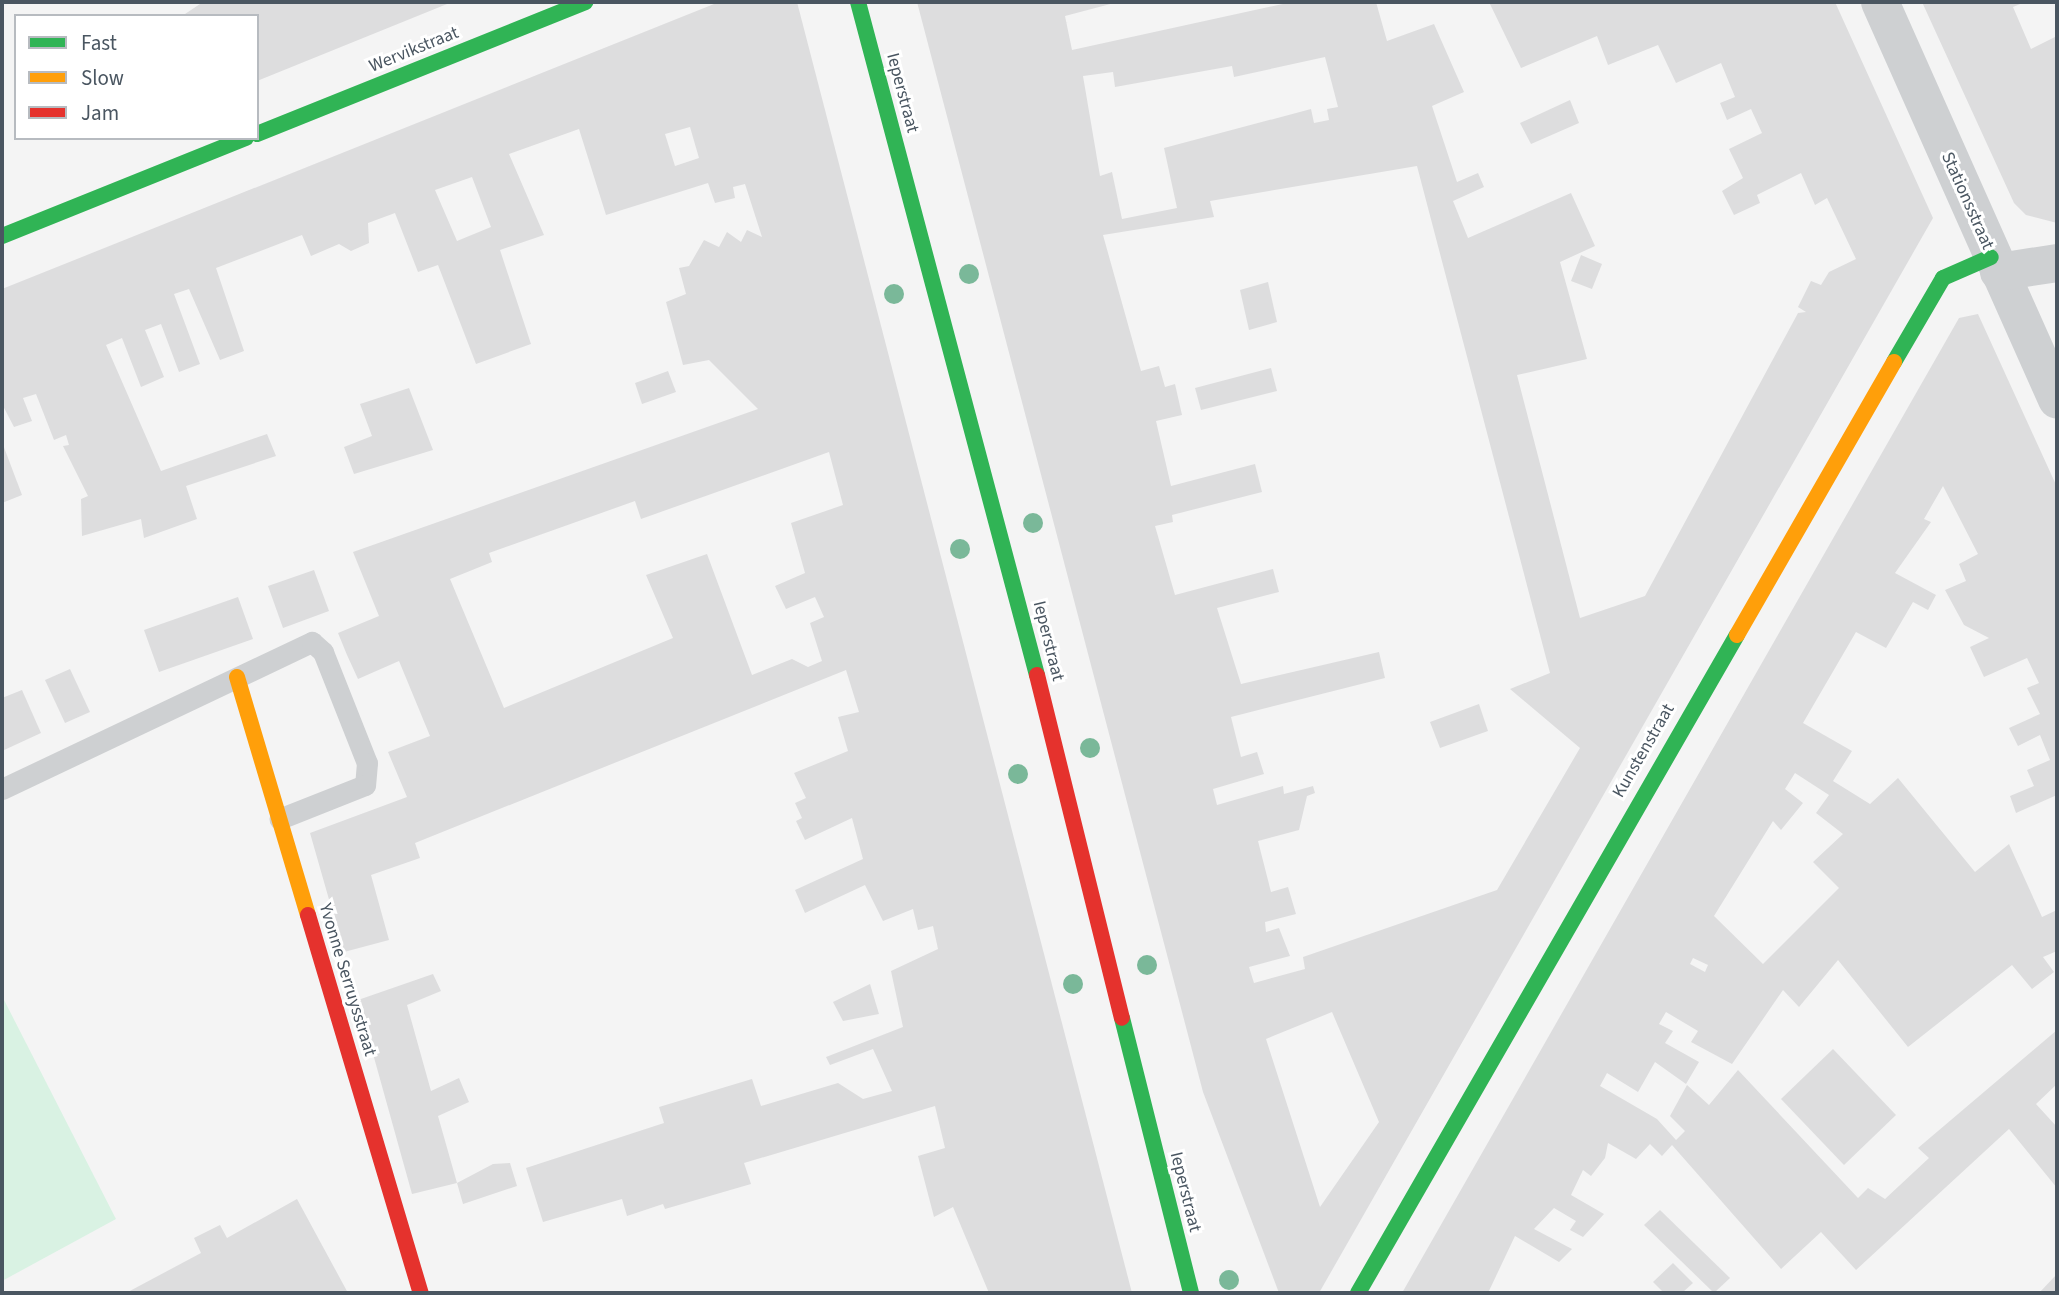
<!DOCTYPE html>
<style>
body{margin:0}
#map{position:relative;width:2059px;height:1295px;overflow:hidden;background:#f4f4f4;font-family:"Source Sans 3",sans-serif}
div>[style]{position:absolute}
.green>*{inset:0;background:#d9f2e3}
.building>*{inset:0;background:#ddddde}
.lane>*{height:21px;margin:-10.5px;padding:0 10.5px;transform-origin:10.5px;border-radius:10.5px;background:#ced0d2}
.street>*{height:38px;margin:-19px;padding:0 19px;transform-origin:19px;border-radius:19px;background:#ced0d2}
.fast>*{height:16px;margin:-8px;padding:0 8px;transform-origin:8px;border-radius:8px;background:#30b455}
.slow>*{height:16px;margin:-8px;padding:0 8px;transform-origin:8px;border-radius:8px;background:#ff9f0a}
.jam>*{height:16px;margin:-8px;padding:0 8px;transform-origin:8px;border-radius:8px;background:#e5322d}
.trees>*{width:20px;height:20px;margin:-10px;border-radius:50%;background:#7ab899}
span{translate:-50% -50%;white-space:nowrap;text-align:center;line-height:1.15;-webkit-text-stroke:6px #fff;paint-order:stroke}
.street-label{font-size:18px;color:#4a5661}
.frame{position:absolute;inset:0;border:4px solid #4a5661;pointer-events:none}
.legend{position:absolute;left:14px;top:14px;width:245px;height:126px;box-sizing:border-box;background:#fff;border:2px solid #b7bbc0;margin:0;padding:9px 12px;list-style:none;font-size:21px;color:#4a5661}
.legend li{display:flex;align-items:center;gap:14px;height:35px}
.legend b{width:35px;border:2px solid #b7bbc0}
</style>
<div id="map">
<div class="green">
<div style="clip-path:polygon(2px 996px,116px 1219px,2px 1281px)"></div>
</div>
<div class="building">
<div style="clip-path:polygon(203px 2px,452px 2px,257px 81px,257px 16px,182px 16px)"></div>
<div style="clip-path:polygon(evenodd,719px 2px,797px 2px,1132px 1293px,989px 1293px,953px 1207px,934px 1217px,918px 1156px,945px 1148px,935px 1106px,744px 1163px,751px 1184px,665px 1209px,663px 1204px,627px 1216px,622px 1199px,543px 1222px,526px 1168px,664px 1123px,659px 1107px,752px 1079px,761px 1106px,838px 1083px,863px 1099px,892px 1091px,873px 1049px,830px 1065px,826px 1057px,903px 1027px,891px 971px,938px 949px,933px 926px,918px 930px,913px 909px,883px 921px,865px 885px,805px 913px,795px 890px,863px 859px,852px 818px,805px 840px,796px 821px,802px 818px,795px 803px,806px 798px,794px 773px,848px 751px,838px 717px,859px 712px,846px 670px,415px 843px,420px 858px,371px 875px,389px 940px,344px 952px,310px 833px,407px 797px,388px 752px,430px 736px,399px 661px,358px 679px,347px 655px,338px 633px,379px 616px,353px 552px,758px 409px,709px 360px,683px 365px,666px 302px,686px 294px,679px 268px,689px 266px,704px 240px,719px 247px,727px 232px,741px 242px,747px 230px,762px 237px,745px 184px,733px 187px,735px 198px,715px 203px,708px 183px,606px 215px,579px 129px,509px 154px,544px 235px,500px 250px,531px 344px,476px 364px,438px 265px,418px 272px,395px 213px,368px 223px,369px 243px,351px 251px,339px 244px,311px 256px,302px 235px,216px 268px,244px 351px,220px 360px,189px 289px,174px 294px,200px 364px,179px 372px,161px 324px,145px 330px,164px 377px,141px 387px,122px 338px,106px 345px,161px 471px,267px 434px,276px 456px,186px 486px,197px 519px,144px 538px,141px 519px,82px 536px,81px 499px,88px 496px,63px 446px,69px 445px,66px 435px,54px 440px,36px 394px,23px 398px,32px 421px,14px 427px,2px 404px,2px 289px,719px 2px,690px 127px,699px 158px,675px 166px,665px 134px,690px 127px,719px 2px,472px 177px,491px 227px,457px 241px,435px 190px,472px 177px,719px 2px,829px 452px,843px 505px,791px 523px,805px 573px,775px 586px,786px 609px,815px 597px,824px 617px,810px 623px,822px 661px,808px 667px,792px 659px,752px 675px,707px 554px,646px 575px,673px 638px,504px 708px,450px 579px,492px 562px,489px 553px,635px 501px,641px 519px,829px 452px)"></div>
<div style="clip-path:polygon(evenodd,917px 2px,1118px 2px,1065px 16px,1072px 50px,1292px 2px,1376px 2px,1387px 41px,1434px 24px,1464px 92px,1432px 106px,1457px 182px,1478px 173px,1484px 187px,1453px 201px,1468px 238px,1571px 193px,1595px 246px,1560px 262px,1587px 359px,1517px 375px,1580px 618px,1645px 596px,1798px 313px,1806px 312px,1798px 307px,1811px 281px,1821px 285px,1829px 272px,1856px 259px,1827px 198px,1815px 205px,1801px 173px,1757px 195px,1760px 203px,1734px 215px,1722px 191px,1743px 178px,1729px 149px,1762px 133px,1751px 109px,1727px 120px,1720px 103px,1735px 97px,1721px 63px,1676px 83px,1658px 45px,1608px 65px,1597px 36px,1521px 68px,1489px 2px,1835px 2px,1933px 218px,1319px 1293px,1279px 1293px,1203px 1092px,917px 2px,1325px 57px,1338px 107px,1327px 109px,1329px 120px,1314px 123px,1311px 109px,1164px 148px,1177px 208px,1122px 219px,1112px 172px,1100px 176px,1083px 76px,1113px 72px,1115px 87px,1232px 66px,1234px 77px,1325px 57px,917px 2px,1417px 166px,1550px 673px,1510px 689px,1580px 748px,1497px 890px,1303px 957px,1305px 969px,1254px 983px,1249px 967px,1290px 956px,1279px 928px,1266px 932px,1265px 922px,1296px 914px,1288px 887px,1271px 892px,1258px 841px,1299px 830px,1307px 796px,1315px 793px,1313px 786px,1284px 794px,1283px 786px,1217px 805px,1213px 789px,1264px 774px,1257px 752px,1241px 757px,1231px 717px,1385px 678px,1379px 652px,1241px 684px,1217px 608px,1279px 592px,1273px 569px,1175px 595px,1155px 526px,1173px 522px,1172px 515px,1262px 492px,1255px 464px,1171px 486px,1156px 421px,1182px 415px,1175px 384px,1165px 387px,1159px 366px,1141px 371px,1103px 235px,1214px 217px,1210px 201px,1417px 166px,917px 2px,1332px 1012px,1379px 1122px,1320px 1207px,1266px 1039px,1332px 1012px)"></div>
<div style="clip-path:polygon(1922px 2px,2025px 2px,2013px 7px,2031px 49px,2057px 36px,2057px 223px,2026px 215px,2014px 203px)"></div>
<div style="clip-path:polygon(1570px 100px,1579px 123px,1531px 144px,1520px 123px)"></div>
<div style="clip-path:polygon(1581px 255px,1602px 264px,1592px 289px,1571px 281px)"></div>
<div style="clip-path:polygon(1268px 282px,1277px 322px,1249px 330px,1240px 290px)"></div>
<div style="clip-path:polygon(evenodd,1978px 314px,2057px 487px,2057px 795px,2016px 813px,2010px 796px,2034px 786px,2027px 770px,2050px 760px,2040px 735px,2018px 746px,2009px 728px,2040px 714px,2027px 688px,2039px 683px,2027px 658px,1984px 677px,1970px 647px,1989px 638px,1964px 625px,1945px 590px,1966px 581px,1959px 564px,1978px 554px,1943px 486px,1924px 519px,1931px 522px,1895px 573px,1936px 595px,1928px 610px,1913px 602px,1886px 648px,1856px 632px,1803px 723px,1852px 751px,1833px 781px,1870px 804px,1898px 778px,1975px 872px,2009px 844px,2042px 917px,2057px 910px,2057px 951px,2043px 957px,2054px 972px,2032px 989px,2012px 965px,1908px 1047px,1838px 960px,1799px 1007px,1783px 990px,1732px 1064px,1691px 1042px,1698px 1031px,1666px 1012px,1659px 1024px,1673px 1031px,1665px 1043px,1699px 1062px,1686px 1084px,1655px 1062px,1638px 1092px,1607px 1073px,1600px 1086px,1657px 1119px,1676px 1140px,1685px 1131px,1670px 1116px,1687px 1085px,1709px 1105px,1738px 1070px,1858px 1198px,1868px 1188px,1885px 1199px,1929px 1158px,1918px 1148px,2057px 1030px,2057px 1084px,2036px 1104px,2057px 1127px,2057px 1188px,2009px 1129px,1856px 1270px,1821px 1232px,1781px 1269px,1672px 1145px,1662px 1156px,1650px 1144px,1636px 1159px,1608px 1143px,1605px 1158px,1591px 1176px,1583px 1170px,1571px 1195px,1604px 1214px,1583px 1237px,1570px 1230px,1576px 1221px,1554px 1208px,1534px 1229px,1572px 1249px,1559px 1262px,1515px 1236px,1488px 1293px,1402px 1293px,1959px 318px,1978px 314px,1795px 773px,1829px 795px,1816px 813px,1843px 834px,1813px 862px,1839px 888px,1763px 964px,1714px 916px,1773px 821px,1781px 830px,1803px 803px,1785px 789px,1795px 773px,1978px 314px,1693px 958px,1708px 965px,1705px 972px,1690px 964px,1693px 958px)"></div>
<div style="clip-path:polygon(1271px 368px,1277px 391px,1201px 410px,1195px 388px)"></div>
<div style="clip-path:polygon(668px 371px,676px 392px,642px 404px,635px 383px)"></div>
<div style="clip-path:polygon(409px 388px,433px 450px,354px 474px,344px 447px,372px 436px,360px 404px)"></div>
<div style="clip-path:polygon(2px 442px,22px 495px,2px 503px)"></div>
<div style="clip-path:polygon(314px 570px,329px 611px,283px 628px,268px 586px)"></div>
<div style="clip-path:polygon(238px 597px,253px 639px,159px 672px,144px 630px)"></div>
<div style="clip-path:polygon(70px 669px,90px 712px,65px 723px,45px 680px)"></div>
<div style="clip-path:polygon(22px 690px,41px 733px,2px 751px,2px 698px)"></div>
<div style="clip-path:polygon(1479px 704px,1488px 731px,1440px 748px,1430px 722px)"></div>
<div style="clip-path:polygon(433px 974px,441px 991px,407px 1005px,431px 1091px,459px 1078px,469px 1102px,438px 1116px,457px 1183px,493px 1164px,510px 1163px,517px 1186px,463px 1204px,457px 1183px,412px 1194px,358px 1000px)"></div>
<div style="clip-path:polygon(870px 984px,879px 1014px,843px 1021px,833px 1002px)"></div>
<div style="clip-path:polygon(1833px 1049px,1896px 1115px,1844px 1165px,1781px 1099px)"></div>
<div style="clip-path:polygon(297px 1199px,348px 1293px,126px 1293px,201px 1253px,194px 1238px,220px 1225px,227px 1238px)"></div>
<div style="clip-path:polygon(1660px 1210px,1730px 1278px,1714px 1293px,1644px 1225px)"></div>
<div style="clip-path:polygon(1673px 1263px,1693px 1283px,1682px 1293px,1664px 1293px,1653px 1282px)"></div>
<div style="clip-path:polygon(2057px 1274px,2057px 1293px,2039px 1293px)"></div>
</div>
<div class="lane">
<div style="left:2px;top:789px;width:343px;rotate:-25.4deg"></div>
<div style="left:312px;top:642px;width:15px;rotate:42deg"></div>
<div style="left:323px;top:652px;width:119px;rotate:68.4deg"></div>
<div style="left:367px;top:763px;width:22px;rotate:95deg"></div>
<div style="left:365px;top:785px;width:92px;rotate:158.4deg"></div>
</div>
<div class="street">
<div style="left:1880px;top:2px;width:435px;rotate:66deg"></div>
<div style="left:1999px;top:272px;width:59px;rotate:-8.8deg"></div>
</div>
<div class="fast">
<div style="left:858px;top:2px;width:696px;rotate:75.11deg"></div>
<div style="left:257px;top:134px;width:354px;rotate:-21.9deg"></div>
<div style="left:2px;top:236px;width:263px;rotate:-21.9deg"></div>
<div style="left:1894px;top:362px;width:97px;rotate:-59.7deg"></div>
<div style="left:1943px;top:278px;width:52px;rotate:-23.6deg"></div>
<div style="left:1122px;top:1018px;width:284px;rotate:75.9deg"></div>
<div style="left:1358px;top:1293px;width:759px;rotate:-60.06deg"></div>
</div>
<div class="slow">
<div style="left:1737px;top:635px;width:315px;rotate:-60.1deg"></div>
<div style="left:237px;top:677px;width:248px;rotate:73.4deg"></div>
</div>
<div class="jam">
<div style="left:1037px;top:675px;width:353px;rotate:76.1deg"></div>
<div style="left:308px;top:915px;width:395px;rotate:73.4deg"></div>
</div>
<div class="trees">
<div style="left:969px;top:274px"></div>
<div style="left:894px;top:294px"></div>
<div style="left:1033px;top:523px"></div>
<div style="left:960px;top:549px"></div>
<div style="left:1090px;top:748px"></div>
<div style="left:1018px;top:774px"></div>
<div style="left:1147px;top:965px"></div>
<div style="left:1073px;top:984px"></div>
<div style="left:1229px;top:1280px"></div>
</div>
<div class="street-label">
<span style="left:414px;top:50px;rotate:-22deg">Wervikstraat</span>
<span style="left:902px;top:93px;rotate:75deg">Ieperstraat</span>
<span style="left:1967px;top:201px;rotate:66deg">Stationsstraat</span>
<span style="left:1048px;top:641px;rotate:76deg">Ieperstraat</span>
<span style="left:1644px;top:751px;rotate:-60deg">Kunstenstraat</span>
<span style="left:347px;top:980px;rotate:73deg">Yvonne Serruysstraat</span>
<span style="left:1185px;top:1192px;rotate:76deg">Ieperstraat</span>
</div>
<div class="frame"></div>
<ul class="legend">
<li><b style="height:9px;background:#30b455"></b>Fast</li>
<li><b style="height:9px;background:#ff9f0a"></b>Slow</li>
<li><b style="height:9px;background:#e5322d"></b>Jam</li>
</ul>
</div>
